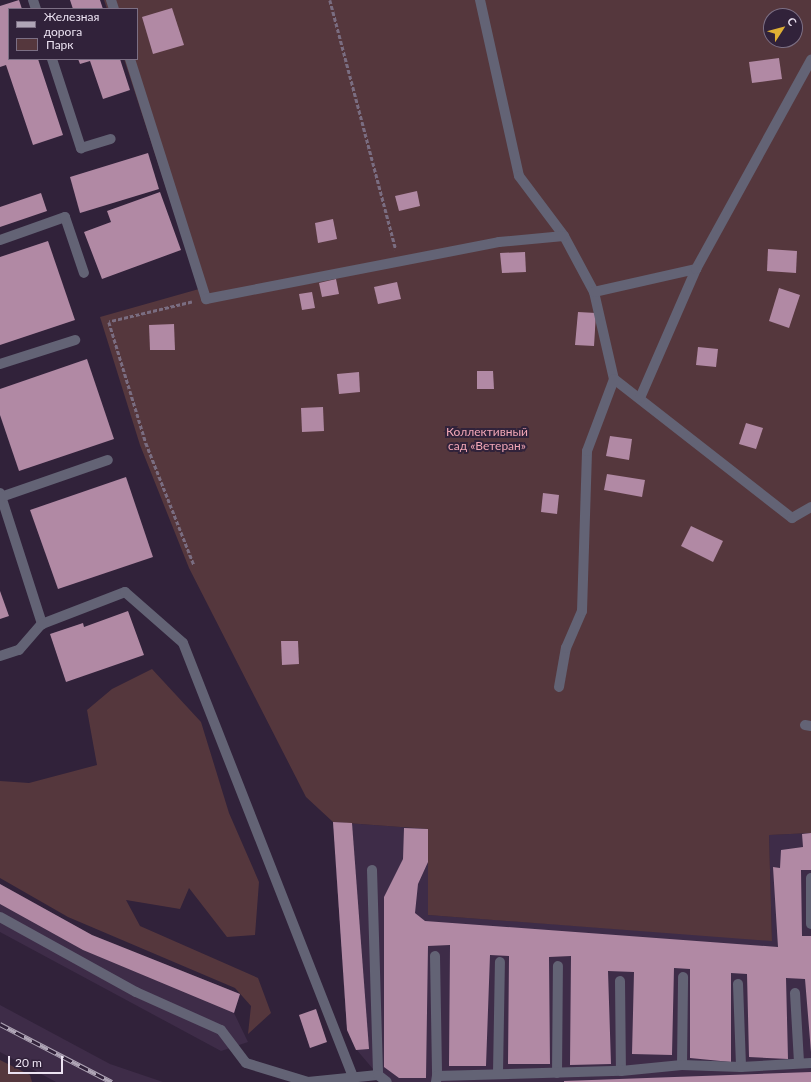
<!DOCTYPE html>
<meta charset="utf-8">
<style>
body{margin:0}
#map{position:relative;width:811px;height:1082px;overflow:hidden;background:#31223a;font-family:Lato,sans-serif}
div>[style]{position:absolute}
.built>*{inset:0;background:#3e2c48}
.green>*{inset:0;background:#55373d}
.building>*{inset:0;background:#b189a4}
.path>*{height:2.5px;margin-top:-1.25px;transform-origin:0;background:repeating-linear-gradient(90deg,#7a6d81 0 4px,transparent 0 6px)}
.service>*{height:10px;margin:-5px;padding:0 5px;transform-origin:5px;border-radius:5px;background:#636375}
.rail>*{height:4.5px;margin-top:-2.25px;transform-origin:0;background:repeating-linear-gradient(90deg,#31223a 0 9px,#afa5b6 0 18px);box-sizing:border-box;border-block:1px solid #afa5b6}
span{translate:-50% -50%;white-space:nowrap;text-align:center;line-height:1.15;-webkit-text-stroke:4px #31223a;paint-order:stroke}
.park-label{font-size:12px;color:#f1a6b6}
.legend{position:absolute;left:8px;top:8px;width:130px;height:52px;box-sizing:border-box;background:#31223a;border:1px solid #7c6f84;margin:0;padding:5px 7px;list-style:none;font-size:12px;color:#ece3f2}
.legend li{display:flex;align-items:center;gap:8px;height:20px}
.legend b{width:20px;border:1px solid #7c6f84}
.north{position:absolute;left:763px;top:8px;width:40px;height:40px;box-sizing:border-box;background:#31223a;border:1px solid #7c6f84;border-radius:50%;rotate:54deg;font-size:11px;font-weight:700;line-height:16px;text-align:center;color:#ece3f2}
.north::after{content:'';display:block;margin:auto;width:14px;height:18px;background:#dfb034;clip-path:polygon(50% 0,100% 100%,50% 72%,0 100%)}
.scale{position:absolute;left:8px;top:1056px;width:55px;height:18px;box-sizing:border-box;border:2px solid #ece3f2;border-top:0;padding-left:5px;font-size:12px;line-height:14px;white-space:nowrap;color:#ece3f2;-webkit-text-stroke:3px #31223a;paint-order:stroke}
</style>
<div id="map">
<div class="built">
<div style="clip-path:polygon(333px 822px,428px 829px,428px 915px,772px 940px,769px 835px,811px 833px,811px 1082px,384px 1082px,356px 1049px,347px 1030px)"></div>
<div style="clip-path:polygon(0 884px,92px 935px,240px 994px,234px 1013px,248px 1042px,221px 1051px,0 932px)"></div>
<div style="clip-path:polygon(0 1005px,110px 1064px,163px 1082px,56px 1082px,0 1052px)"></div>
</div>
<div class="green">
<div style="clip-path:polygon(evenodd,104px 0,811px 0,811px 833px,769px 835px,772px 941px,428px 915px,428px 829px,333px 822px,306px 797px,189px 568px,140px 445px,100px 317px,199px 289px,124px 59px,137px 59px,137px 9px,107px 9px,104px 0,771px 16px,795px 16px,795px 40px,771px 40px,771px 16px)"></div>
<div style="clip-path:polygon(152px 669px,201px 722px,229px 813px,259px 882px,255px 935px,227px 937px,189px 888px,180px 909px,126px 900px,140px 926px,258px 978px,271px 1013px,248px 1034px,251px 1006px,235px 988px,68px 917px,0 878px,0 781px,29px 783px,97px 765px,87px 710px,112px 689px)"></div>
<div style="clip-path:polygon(0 1060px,30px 1075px,32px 1082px,0 1082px)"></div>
</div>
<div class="building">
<div style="clip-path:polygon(19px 0,22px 9px,9px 9px,9px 59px,38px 59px,63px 135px,33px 145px,6px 65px,0 67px,0 6px)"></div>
<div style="clip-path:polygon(70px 0,100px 0,103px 9px,73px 9px)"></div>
<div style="clip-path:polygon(172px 8px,184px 45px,153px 54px,142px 17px)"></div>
<div style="clip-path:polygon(779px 58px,782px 79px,752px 83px,749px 62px)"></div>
<div style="clip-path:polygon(78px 59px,120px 59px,130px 90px,103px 99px,90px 61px,80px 64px)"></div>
<div style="clip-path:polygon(148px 153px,159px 189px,80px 213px,70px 177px)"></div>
<div style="clip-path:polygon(417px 191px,420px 206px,399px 211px,395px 196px)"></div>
<div style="clip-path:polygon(160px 192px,181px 250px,102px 279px,84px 232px,111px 222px,107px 211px)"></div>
<div style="clip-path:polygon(41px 193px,47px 211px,0 227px,0 207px)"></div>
<div style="clip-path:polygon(333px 219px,337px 239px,318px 243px,315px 223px)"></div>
<div style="clip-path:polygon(48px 241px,75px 320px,0 345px,0 257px)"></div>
<div style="clip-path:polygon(768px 249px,797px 251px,796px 273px,767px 271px)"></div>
<div style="clip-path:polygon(525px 252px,526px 272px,502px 273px,500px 253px)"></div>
<div style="clip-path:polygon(336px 279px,339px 294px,322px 297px,319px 283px)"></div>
<div style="clip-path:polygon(397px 282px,401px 299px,378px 304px,374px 287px)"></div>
<div style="clip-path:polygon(779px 288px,800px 295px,789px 328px,769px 321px)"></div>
<div style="clip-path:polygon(312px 292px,315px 308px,302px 310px,299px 294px)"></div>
<div style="clip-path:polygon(578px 312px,596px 313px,594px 346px,575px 345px)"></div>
<div style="clip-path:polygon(174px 324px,175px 350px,150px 350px,149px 325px)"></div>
<div style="clip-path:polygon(698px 347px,718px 349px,716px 367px,696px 365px)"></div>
<div style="clip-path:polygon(87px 359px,114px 439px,19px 471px,0 415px,0 389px)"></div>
<div style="clip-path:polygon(477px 371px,493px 371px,494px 389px,477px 389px)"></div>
<div style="clip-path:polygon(359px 372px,360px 392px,339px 394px,337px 374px)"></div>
<div style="clip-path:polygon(323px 407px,324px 431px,302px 432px,301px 408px)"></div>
<div style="clip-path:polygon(746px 423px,763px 428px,756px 449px,739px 444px)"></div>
<div style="clip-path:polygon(610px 436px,632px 439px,629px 460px,606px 456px)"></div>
<div style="clip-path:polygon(607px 474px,645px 480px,642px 497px,604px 490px)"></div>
<div style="clip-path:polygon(126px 477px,153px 557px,58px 589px,30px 510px)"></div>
<div style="clip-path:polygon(543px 493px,559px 495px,557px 514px,541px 512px)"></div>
<div style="clip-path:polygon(691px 526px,723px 541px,713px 562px,681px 546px)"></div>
<div style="clip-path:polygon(0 591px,9px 616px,0 619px)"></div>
<div style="clip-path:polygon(128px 611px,144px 655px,66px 682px,50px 634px,83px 623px,84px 627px)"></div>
<div style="clip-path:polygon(281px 641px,298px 641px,299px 664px,282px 665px)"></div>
<div style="clip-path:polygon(333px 822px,352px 823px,369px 1049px,356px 1050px,347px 1030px)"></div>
<div style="clip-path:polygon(404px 828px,428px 829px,428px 862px,418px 884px,415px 913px,425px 921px,778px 947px,773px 867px,780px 868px,781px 850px,803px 847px,802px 834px,811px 833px,811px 870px,801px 870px,802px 936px,811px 936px,811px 1052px,805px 979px,786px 978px,788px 1059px,749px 1057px,747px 974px,731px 973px,731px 1062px,690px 1058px,690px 969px,674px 968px,672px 1055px,632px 1054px,634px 972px,608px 971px,611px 1064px,570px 1065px,571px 956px,549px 957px,550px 1064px,508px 1064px,509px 956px,490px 955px,486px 1066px,449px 1066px,450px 945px,428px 946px,426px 1078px,399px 1078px,384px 1067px,384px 897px,403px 859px)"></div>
<div style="clip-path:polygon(0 884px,92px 935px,240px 994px,234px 1013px,83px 950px,0 904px)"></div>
<div style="clip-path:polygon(316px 1009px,327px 1042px,310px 1048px,299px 1015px)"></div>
<div style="clip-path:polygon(811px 1072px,811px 1082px,564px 1082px,564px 1081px)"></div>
</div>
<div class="path">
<div style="left:330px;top:0;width:258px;rotate:75.2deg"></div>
<div style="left:192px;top:302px;width:85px;rotate:166.5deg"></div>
<div style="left:109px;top:322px;width:127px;rotate:73deg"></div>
<div style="left:146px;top:443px;width:131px;rotate:68.5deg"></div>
</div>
<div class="service">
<div style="left:33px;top:0;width:9px;rotate:72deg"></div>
<div style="left:111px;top:0;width:9px;rotate:72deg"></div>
<div style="left:480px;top:0;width:180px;rotate:77.5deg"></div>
<div style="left:519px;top:176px;width:75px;rotate:53.1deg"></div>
<div style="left:564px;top:236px;width:64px;rotate:61.8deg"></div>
<div style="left:594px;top:292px;width:89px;rotate:77.1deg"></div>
<div style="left:614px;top:379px;width:226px;rotate:38deg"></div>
<div style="left:792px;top:518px;width:22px;rotate:-30deg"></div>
<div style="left:52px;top:59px;width:94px;rotate:72deg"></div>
<div style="left:81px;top:148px;width:31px;rotate:-17deg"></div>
<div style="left:130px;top:59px;width:252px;rotate:72.4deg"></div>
<div style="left:206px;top:299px;width:298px;rotate:-11deg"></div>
<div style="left:499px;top:242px;width:65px;rotate:-5.3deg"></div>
<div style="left:0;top:240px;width:69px;rotate:-19.5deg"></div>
<div style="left:65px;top:217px;width:59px;rotate:71.3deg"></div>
<div style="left:594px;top:292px;width:105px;rotate:-12.7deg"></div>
<div style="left:0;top:364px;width:79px;rotate:-17.7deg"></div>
<div style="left:640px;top:398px;width:141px;rotate:-66.5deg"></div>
<div style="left:696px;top:269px;width:239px;rotate:-61.2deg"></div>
<div style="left:0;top:493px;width:138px;rotate:72.2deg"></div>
<div style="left:1px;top:497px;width:113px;rotate:-19.1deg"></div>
<div style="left:0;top:656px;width:20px;rotate:-18deg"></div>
<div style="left:19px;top:650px;width:35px;rotate:-49deg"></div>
<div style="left:42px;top:624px;width:89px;rotate:-21.1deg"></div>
<div style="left:125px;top:592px;width:77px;rotate:41.3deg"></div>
<div style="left:183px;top:643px;width:468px;rotate:68.6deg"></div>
<div style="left:559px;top:687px;width:40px;rotate:-80deg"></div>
<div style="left:566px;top:648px;width:40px;rotate:-66.6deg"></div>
<div style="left:582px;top:611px;width:160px;rotate:-88.2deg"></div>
<div style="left:587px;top:451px;width:77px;rotate:-69.4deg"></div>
<div style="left:805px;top:725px;width:6px;rotate:9deg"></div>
<div style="left:372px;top:870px;width:205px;rotate:88.3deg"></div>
<div style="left:811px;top:878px;width:46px;rotate:90deg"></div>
<div style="left:0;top:917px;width:155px;rotate:28.9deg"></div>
<div style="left:136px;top:992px;width:93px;rotate:24.1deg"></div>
<div style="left:221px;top:1030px;width:41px;rotate:52.9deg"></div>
<div style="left:246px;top:1063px;width:65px;rotate:17deg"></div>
<div style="left:308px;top:1082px;width:70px;rotate:-5.7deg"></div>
<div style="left:378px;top:1075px;width:11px;rotate:38deg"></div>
<div style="left:435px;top:956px;width:120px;rotate:89deg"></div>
<div style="left:620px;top:981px;width:90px;rotate:89.4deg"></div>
<div style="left:738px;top:984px;width:83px;rotate:87.9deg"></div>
<div style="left:795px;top:993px;width:70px;rotate:86.7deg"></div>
<div style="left:682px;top:1065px;width:88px;rotate:-89.3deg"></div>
<div style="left:498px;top:1073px;width:111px;rotate:-89deg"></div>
<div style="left:557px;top:1073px;width:107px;rotate:-89.5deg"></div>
<div style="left:436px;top:1082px;width:6px;rotate:-81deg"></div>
<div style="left:437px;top:1076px;width:184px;rotate:-1.6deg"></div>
<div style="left:621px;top:1071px;width:61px;rotate:-5.6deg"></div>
<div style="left:682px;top:1065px;width:59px;rotate:1.9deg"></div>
<div style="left:741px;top:1067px;width:70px;rotate:-3.3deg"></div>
</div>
<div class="rail">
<div style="left:0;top:1024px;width:126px;rotate:27.4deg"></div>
</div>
<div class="park-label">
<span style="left:487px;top:439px">Коллективный<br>сад «Ветеран»</span>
</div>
<ul class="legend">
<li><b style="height:5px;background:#afa5b6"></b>Железная дорога</li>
<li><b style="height:11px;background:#55373d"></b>Парк</li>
</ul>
<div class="north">С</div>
<div class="scale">20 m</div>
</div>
